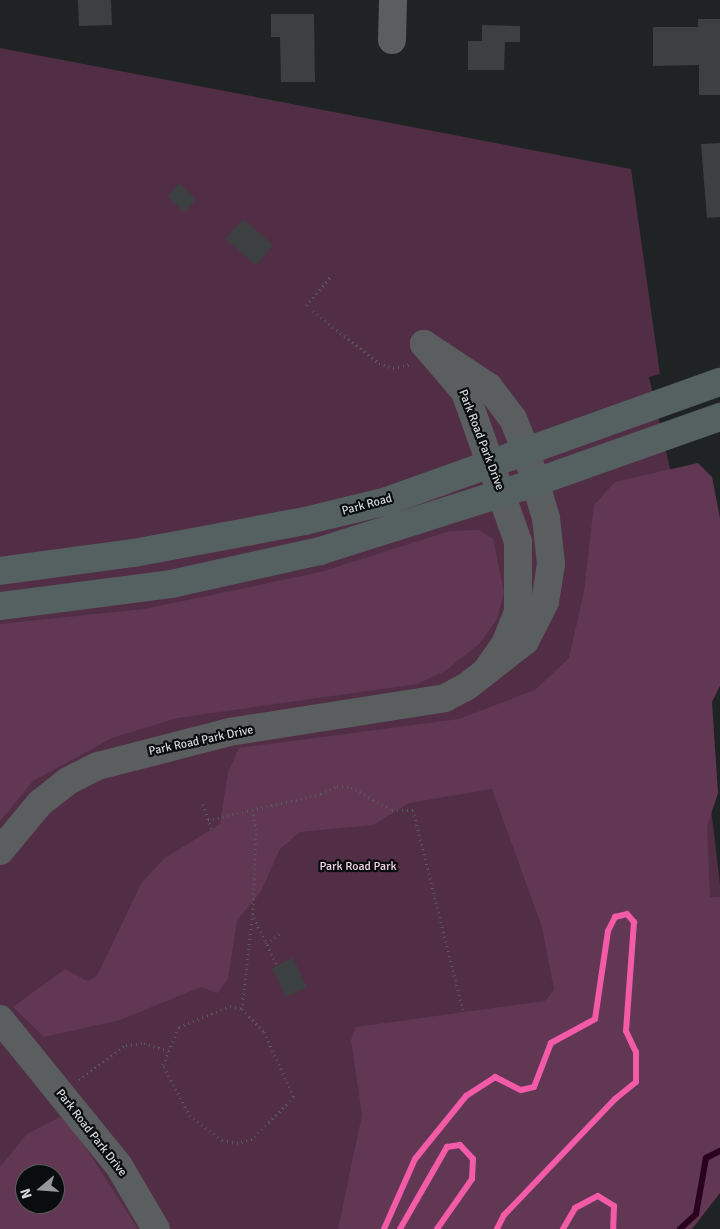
<!DOCTYPE html>
<style>
body{margin:0}
#map{position:relative;width:720px;height:1229px;overflow:hidden;background:#1f2323;font-family:Signika,sans-serif}
div>[style]{position:absolute}
.green>*{inset:0;background:#522e46}
.forest>*{inset:0;background:#623754}
.stream>*{height:6px;margin:-3px;padding:0 3px;transform-origin:3px;border-radius:3px;background:#29031e}
.building>*{inset:0;background:#3d4040}
.path>*{height:3px;margin-top:-1.5px;transform-origin:0;background:repeating-linear-gradient(90deg,#575a5a 0 1px,transparent 0 5px)}
.minor>*{height:28px;margin:-14px;padding:0 14px;transform-origin:14px;border-radius:14px;background:#5a5e5e}
.major>*{height:28px;margin:-14px;padding:0 14px;transform-origin:14px;border-radius:14px;background:#556060}
.cycleway>*{height:6px;margin:-3px;padding:0 3px;transform-origin:3px;border-radius:3px;background:#f35aa7}
span{translate:-50% -50%;white-space:nowrap;text-align:center;line-height:1.15;-webkit-text-stroke:4.5px #0a0d0d;paint-order:stroke}
.street-label{font-size:12px;color:#d5d9d9}
.park-label{font-size:12px;color:#f4d2e7}
.north{position:absolute;left:15px;top:1164px;width:50px;height:50px;box-sizing:border-box;background:#0a0d0d;border:1px solid #5b5f5f;border-radius:50%;rotate:252deg;font-size:14px;font-weight:700;line-height:20px;text-align:center;color:#d5d9d9}
.north::after{content:'';display:block;margin:auto;width:18px;height:22px;background:#959999;clip-path:polygon(50% 0,100% 100%,50% 72%,0 100%)}
</style>
<div id="map">
<div class="green">
<div style="clip-path:polygon(evenodd,0 48px,631px 169px,660px 374px,649px 377px,671px 473px,720px 884px,720px 1156px,657px 1229px,0 1229px,0 48px,25px 1174px,55px 1174px,55px 1204px,25px 1204px,25px 1174px)"></div>
</div>
<div class="forest">
<div style="clip-path:polygon(698px 463px,712px 477px,720px 518px,720px 686px,712px 702px,718px 793px,707px 826px,710px 897px,720px 897px,720px 1193px,692px 1229px,338px 1229px,362px 1115px,351px 1040px,356px 1027px,545px 1001px,554px 990px,542px 927px,492px 789px,409px 803px,373px 825px,300px 832px,280px 849px,260px 893px,237px 920px,228px 979px,217px 993px,201px 987px,120px 1020px,44px 1037px,13px 1007px,65px 969px,87px 981px,97px 976px,142px 882px,165px 858px,220px 824px,228px 772px,239px 748px,459px 719px,535px 690px,569px 658px,584px 592px,594px 505px,615px 482px)"></div>
<div style="clip-path:polygon(479px 530px,493px 539px,504px 592px,497px 619px,479px 644px,445px 671px,417px 684px,177px 718px,112px 738px,33px 781px,0 821px,0 624px,144px 609px,226px 592px,321px 572px,450px 531px)"></div>
<div style="clip-path:polygon(evenodd,60px 1117px,69px 1122px,138px 1229px,0 1229px,0 1167px,27px 1134px,60px 1117px,25px 1174px,55px 1174px,55px 1204px,25px 1204px,25px 1174px)"></div>
</div>
<div class="stream">
<div style="left:680px;top:1229px;width:22px;rotate:-43deg"></div>
<div style="left:696px;top:1214px;width:57px;rotate:-79.9deg"></div>
<div style="left:706px;top:1158px;width:16px;rotate:-27deg"></div>
</div>
<div class="building">
<div style="clip-path:polygon(78px 0,111px 0,112px 25px,79px 26px)"></div>
<div style="clip-path:polygon(271px 14px,314px 14px,315px 82px,281px 82px,280px 37px,271px 37px)"></div>
<div style="clip-path:polygon(698px 19px,720px 19px,720px 95px,699px 95px,699px 65px,653px 66px,653px 27px,698px 27px)"></div>
<div style="clip-path:polygon(482px 25px,520px 26px,520px 42px,505px 42px,504px 70px,468px 70px,468px 41px,482px 41px)"></div>
<div style="clip-path:polygon(720px 143px,720px 217px,707px 218px,701px 144px)"></div>
<div style="clip-path:polygon(179px 183px,196px 199px,185px 212px,167px 197px)"></div>
<div style="clip-path:polygon(243px 219px,273px 245px,256px 265px,225px 239px)"></div>
<div style="clip-path:polygon(293px 958px,307px 987px,286px 997px,272px 968px)"></div>
</div>
<div class="path">
<div style="left:306px;top:305px;width:37px;rotate:-49deg"></div>
<div style="left:313px;top:311px;width:84px;rotate:38.2deg"></div>
<div style="left:379px;top:363px;width:15px;rotate:20deg"></div>
<div style="left:393px;top:368px;width:17px;rotate:-13deg"></div>
<div style="left:203px;top:804px;width:26px;rotate:72deg"></div>
<div style="left:413px;top:810px;width:206px;rotate:76deg"></div>
<div style="left:208px;top:820px;width:116px;rotate:-13deg"></div>
<div style="left:321px;top:794px;width:18px;rotate:-27deg"></div>
<div style="left:337px;top:786px;width:14px;rotate:4deg"></div>
<div style="left:351px;top:787px;width:47px;rotate:29.3deg"></div>
<div style="left:392px;top:810px;width:23px"></div>
<div style="left:252px;top:913px;width:59px;rotate:64.7deg"></div>
<div style="left:267px;top:944px;width:19px;rotate:-39deg"></div>
<div style="left:230px;top:1006px;width:12px;rotate:14deg"></div>
<div style="left:242px;top:1009px;width:32px;rotate:46deg"></div>
<div style="left:264px;top:1032px;width:72px;rotate:65.2deg"></div>
<div style="left:294px;top:1097px;width:59px;rotate:135deg"></div>
<div style="left:252px;top:1139px;width:15px;rotate:164deg"></div>
<div style="left:238px;top:1143px;width:16px;rotate:-169deg"></div>
<div style="left:222px;top:1140px;width:40px;rotate:-143deg"></div>
<div style="left:190px;top:1116px;width:58px;rotate:-117.9deg"></div>
<div style="left:163px;top:1065px;width:41px;rotate:-67.2deg"></div>
<div style="left:179px;top:1027px;width:55px;rotate:-22.4deg"></div>
<div style="left:242px;top:1009px;width:101px;rotate:-83.7deg"></div>
<div style="left:253px;top:909px;width:79px;rotate:-87.8deg"></div>
<div style="left:256px;top:830px;width:20px;rotate:-101deg"></div>
<div style="left:79px;top:1080px;width:59px;rotate:-36.7deg"></div>
<div style="left:126px;top:1045px;width:18px;rotate:-6deg"></div>
<div style="left:144px;top:1043px;width:26px;rotate:18deg"></div>
</div>
<div class="minor">
<div style="left:392px;top:40px;width:40px;rotate:-88.6deg"></div>
<div style="left:0;top:851px;width:62px;rotate:-50.2deg"></div>
<div style="left:40px;top:803px;width:36px;rotate:-38deg"></div>
<div style="left:68px;top:781px;width:34px;rotate:-27deg"></div>
<div style="left:98px;top:766px;width:135px;rotate:-14.5deg"></div>
<div style="left:229px;top:732px;width:219px;rotate:-8.9deg"></div>
<div style="left:445px;top:698px;width:24px;rotate:-28deg"></div>
<div style="left:466px;top:687px;width:75px;rotate:-37.9deg"></div>
<div style="left:525px;top:641px;width:44px;rotate:-62.9deg"></div>
<div style="left:545px;top:602px;width:38px;rotate:-81deg"></div>
<div style="left:551px;top:564px;width:46px;rotate:-96.2deg"></div>
<div style="left:546px;top:518px;width:70px;rotate:-106.6deg"></div>
<div style="left:526px;top:451px;width:35px;rotate:-112deg"></div>
<div style="left:513px;top:419px;width:40px;rotate:-127deg"></div>
<div style="left:489px;top:387px;width:78px;rotate:-146.5deg"></div>
<div style="left:424px;top:344px;width:63px;rotate:49.5deg"></div>
<div style="left:465px;top:392px;width:159px;rotate:70.5deg"></div>
<div style="left:518px;top:542px;width:70px;rotate:90deg"></div>
<div style="left:518px;top:612px;width:35px;rotate:112deg"></div>
<div style="left:505px;top:644px;width:33px;rotate:125deg"></div>
<div style="left:0;top:1019px;width:189px;rotate:51deg"></div>
<div style="left:119px;top:1166px;width:73px;rotate:59.6deg"></div>
</div>
<div class="major">
<div style="left:0;top:571px;width:135px;rotate:-7.7deg"></div>
<div style="left:134px;top:553px;width:174px;rotate:-10.6deg"></div>
<div style="left:305px;top:521px;width:84px;rotate:-13.7deg"></div>
<div style="left:387px;top:501px;width:354px;rotate:-19.7deg"></div>
<div style="left:0;top:606px;width:172px;rotate:-7.3deg"></div>
<div style="left:171px;top:584px;width:153px;rotate:-12.5deg"></div>
<div style="left:320px;top:551px;width:212px;rotate:-17.6deg"></div>
<div style="left:522px;top:487px;width:210px;rotate:-19.5deg"></div>
</div>
<div class="cycleway">
<div style="left:384px;top:1229px;width:77px;rotate:-66.1deg"></div>
<div style="left:415px;top:1159px;width:81px;rotate:-51deg"></div>
<div style="left:466px;top:1096px;width:35px;rotate:-33deg"></div>
<div style="left:495px;top:1077px;width:29px;rotate:27deg"></div>
<div style="left:521px;top:1090px;width:13px;rotate:-13deg"></div>
<div style="left:534px;top:1087px;width:47px;rotate:-68.9deg"></div>
<div style="left:551px;top:1043px;width:50px;rotate:-28.6deg"></div>
<div style="left:595px;top:1019px;width:89px;rotate:-81.6deg"></div>
<div style="left:608px;top:931px;width:16px;rotate:-63deg"></div>
<div style="left:615px;top:917px;width:12px;rotate:-14deg"></div>
<div style="left:627px;top:914px;width:11px;rotate:49deg"></div>
<div style="left:634px;top:922px;width:109px;rotate:94.2deg"></div>
<div style="left:626px;top:1031px;width:23px;rotate:65deg"></div>
<div style="left:636px;top:1052px;width:30px;rotate:90deg"></div>
<div style="left:636px;top:1082px;width:27px;rotate:141deg"></div>
<div style="left:615px;top:1099px;width:161px;rotate:133.7deg"></div>
<div style="left:504px;top:1215px;width:16px;rotate:117deg"></div>
<div style="left:400px;top:1229px;width:95px;rotate:-60.2deg"></div>
<div style="left:447px;top:1147px;width:13px;rotate:-9deg"></div>
<div style="left:460px;top:1145px;width:19px;rotate:47deg"></div>
<div style="left:473px;top:1159px;width:20px;rotate:93deg"></div>
<div style="left:472px;top:1179px;width:61px;rotate:125deg"></div>
<div style="left:563px;top:1229px;width:24px;rotate:-60deg"></div>
<div style="left:575px;top:1208px;width:26px;rotate:-28deg"></div>
<div style="left:598px;top:1196px;width:19px;rotate:32deg"></div>
<div style="left:614px;top:1206px;width:23px;rotate:92deg"></div>
</div>
<div class="street-label">
<span style="left:481px;top:440px;rotate:69deg">Park Road Park Drive</span>
<span style="left:367px;top:505px;rotate:-15deg">Park Road</span>
<span style="left:201px;top:741px;rotate:-12deg">Park Road Park Drive</span>
<span style="left:91px;top:1133px;rotate:52deg">Park Road Park Drive</span>
</div>
<div class="park-label">
<span style="left:358px;top:867px">Park Road Park</span>
</div>
<div class="north">N</div>
</div>
